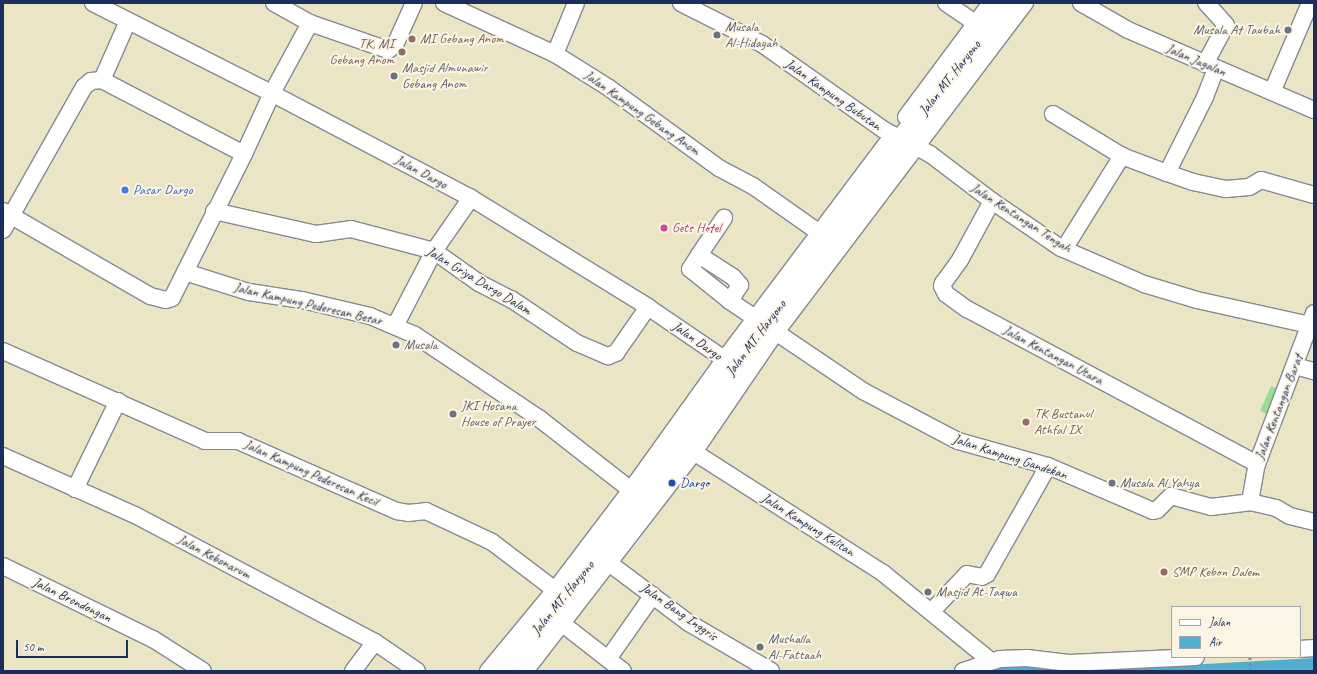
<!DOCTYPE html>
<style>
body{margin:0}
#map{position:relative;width:1317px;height:674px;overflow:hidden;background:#ece5c5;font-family:Caveat,sans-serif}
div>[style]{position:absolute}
.green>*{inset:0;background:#99dc93}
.water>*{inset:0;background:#51aed0}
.path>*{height:2.5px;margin-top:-1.25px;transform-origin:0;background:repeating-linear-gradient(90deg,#848a92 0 3px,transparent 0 6px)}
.roads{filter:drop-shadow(1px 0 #848a92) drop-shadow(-1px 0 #848a92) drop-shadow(0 1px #848a92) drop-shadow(0 -1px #848a92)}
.minor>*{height:16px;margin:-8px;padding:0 8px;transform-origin:8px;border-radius:8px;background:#fff}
.major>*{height:20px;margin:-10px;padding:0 10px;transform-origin:10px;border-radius:10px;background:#fff}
.dots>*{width:11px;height:11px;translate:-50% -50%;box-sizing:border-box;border:2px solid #fcf5e5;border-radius:50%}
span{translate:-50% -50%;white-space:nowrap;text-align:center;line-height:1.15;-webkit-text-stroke:4px #fcf5e5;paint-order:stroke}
.worship-label{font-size:14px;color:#5b616d}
.left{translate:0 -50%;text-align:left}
.right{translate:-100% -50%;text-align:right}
.education-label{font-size:14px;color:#785e54}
.street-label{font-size:14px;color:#1b2f5e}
.shop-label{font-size:14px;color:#366cbe}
.hotel-label{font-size:14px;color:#b23c85}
.transit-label{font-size:14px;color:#164399}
.frame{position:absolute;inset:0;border:4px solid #1b2f5e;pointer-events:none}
.legend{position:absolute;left:1171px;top:606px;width:130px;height:52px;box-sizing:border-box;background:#fcf5e5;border:1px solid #a2a6af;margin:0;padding:5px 7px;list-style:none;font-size:12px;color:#1b2f5e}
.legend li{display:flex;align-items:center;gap:8px;height:20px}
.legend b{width:20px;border:1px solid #a2a6af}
.scale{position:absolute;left:16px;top:640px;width:112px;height:18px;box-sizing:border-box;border:2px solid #1b2f5e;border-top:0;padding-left:5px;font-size:12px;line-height:14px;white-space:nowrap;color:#1b2f5e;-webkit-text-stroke:3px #fcf5e5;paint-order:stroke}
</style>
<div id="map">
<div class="green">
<div style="clip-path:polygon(1271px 386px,1285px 392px,1274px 417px,1260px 411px)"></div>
</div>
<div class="water">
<div style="clip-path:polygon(1314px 658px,1314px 671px,968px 671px,994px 662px,1134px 668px)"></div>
</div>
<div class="path">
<div style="left:1250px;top:657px;width:14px;rotate:86deg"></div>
</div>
<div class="roads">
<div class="minor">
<div style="left:93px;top:3px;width:202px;rotate:26.8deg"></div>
<div style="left:273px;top:94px;width:224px;rotate:27.7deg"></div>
<div style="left:471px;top:198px;width:208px;rotate:31.6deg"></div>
<div style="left:648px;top:307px;width:103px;rotate:34.3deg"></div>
<div style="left:274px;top:3px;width:41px;rotate:29.1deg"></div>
<div style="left:444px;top:3px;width:122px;rotate:24.7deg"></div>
<div style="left:555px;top:54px;width:64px;rotate:32.2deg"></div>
<div style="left:609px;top:88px;width:136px;rotate:36deg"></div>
<div style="left:719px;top:168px;width:38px;rotate:28deg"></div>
<div style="left:753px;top:186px;width:92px;rotate:35.2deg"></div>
<div style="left:681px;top:3px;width:91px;rotate:26.8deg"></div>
<div style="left:762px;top:44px;width:149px;rotate:35.2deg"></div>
<div style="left:884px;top:130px;width:52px;rotate:27.6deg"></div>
<div style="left:930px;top:154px;width:78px;rotate:37.2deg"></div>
<div style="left:992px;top:201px;width:83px;rotate:34.3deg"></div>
<div style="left:1061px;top:248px;width:90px;rotate:23.4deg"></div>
<div style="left:1144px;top:284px;width:55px;rotate:16.8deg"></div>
<div style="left:1197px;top:300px;width:116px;rotate:12.5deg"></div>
<div style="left:946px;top:3px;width:46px;rotate:34.4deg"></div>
<div style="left:1081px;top:3px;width:54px;rotate:29.9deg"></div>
<div style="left:1128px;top:30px;width:202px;rotate:23.3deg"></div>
<div style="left:555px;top:54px;width:55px;rotate:-67.6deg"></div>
<div style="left:1205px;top:64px;width:44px;rotate:-61.7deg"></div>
<div style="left:1226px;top:25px;width:30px;rotate:-132deg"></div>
<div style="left:1272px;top:92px;width:97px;rotate:-66.9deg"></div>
<div style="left:1053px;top:114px;width:81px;rotate:31.3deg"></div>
<div style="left:906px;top:117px;width:142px;rotate:-53.3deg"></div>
<div style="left:244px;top:154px;width:67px;rotate:-65.3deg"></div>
<div style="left:272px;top:93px;width:80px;rotate:-61.5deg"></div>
<div style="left:310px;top:23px;width:83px;rotate:19.1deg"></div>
<div style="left:388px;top:50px;width:9px;rotate:-36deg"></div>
<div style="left:395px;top:45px;width:46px;rotate:-65.7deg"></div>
<div style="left:1167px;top:173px;width:28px;rotate:19deg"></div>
<div style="left:1193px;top:182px;width:34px;rotate:12deg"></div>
<div style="left:1226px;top:189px;width:23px;rotate:-5deg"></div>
<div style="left:1249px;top:187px;width:14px;rotate:-30deg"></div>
<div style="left:1261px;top:180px;width:55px;rotate:15.8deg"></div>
<div style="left:992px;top:201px;width:67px;rotate:118.5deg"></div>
<div style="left:960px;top:260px;width:29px;rotate:126deg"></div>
<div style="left:943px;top:283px;width:3px;rotate:108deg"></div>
<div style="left:942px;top:286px;width:9px;rotate:63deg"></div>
<div style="left:946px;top:294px;width:26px;rotate:36deg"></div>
<div style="left:967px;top:309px;width:329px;rotate:28.1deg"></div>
<div style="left:3px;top:211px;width:170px;rotate:30deg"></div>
<div style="left:150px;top:296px;width:16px;rotate:14deg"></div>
<div style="left:166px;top:300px;width:6px;rotate:-18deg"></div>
<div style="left:172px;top:298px;width:161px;rotate:-63.4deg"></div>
<div style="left:244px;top:154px;width:160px;rotate:-152.5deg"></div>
<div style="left:214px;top:211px;width:105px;rotate:12.7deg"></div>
<div style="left:316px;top:234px;width:35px;rotate:-8deg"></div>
<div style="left:351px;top:229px;width:86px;rotate:14.8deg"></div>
<div style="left:434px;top:251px;width:55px;rotate:35.4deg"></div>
<div style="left:479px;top:283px;width:36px;rotate:27deg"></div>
<div style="left:511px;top:299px;width:79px;rotate:33.7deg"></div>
<div style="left:577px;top:343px;width:34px;rotate:23deg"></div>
<div style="left:608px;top:356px;width:9px;rotate:-21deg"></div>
<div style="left:616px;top:353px;width:56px;rotate:-55.2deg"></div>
<div style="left:3px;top:230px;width:164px;rotate:-60.5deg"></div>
<div style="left:84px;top:87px;width:9px;rotate:-41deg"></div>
<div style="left:91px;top:81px;width:11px;rotate:-5deg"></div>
<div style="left:102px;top:80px;width:64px;rotate:-66.2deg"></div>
<div style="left:1064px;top:249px;width:110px;rotate:-58.1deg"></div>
<div style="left:1122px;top:156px;width:48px;rotate:20.7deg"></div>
<div style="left:1167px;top:173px;width:85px;rotate:-63.4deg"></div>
<div style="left:1205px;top:97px;width:30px;rotate:-69deg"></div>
<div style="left:699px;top:255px;width:40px;rotate:32.9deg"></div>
<div style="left:733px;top:277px;width:11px;rotate:49deg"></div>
<div style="left:740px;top:285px;width:19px;rotate:122deg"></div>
<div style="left:730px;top:301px;width:51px;rotate:-141.3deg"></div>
<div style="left:690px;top:269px;width:17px;rotate:-57deg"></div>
<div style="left:699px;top:255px;width:45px;rotate:-56deg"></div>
<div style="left:185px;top:272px;width:67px;rotate:17.4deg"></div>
<div style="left:249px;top:292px;width:54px;rotate:8.6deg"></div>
<div style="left:302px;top:300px;width:70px;rotate:13.2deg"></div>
<div style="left:370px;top:316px;width:49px;rotate:22.9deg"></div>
<div style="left:415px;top:335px;width:151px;rotate:33.9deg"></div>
<div style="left:540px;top:419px;width:127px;rotate:38deg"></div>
<div style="left:730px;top:301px;width:161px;rotate:34.1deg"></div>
<div style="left:863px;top:391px;width:107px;rotate:27.8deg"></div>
<div style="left:958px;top:441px;width:93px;rotate:15.5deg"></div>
<div style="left:1048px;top:466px;width:114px;rotate:23.2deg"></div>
<div style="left:1153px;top:511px;width:4px;rotate:-14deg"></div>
<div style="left:1157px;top:510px;width:20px;rotate:-45deg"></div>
<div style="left:1171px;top:496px;width:41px;rotate:15.4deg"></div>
<div style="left:1211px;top:507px;width:39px;rotate:-7deg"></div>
<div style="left:1250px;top:502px;width:27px;rotate:13deg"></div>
<div style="left:1276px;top:508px;width:16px;rotate:30deg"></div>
<div style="left:1290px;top:516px;width:25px;rotate:14deg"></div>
<div style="left:395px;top:326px;width:85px;rotate:-62.5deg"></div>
<div style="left:434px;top:251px;width:65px;rotate:-55.1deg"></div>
<div style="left:3px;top:351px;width:221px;rotate:24deg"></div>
<div style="left:205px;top:441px;width:33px"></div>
<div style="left:238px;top:441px;width:174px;rotate:23.8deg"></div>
<div style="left:397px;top:511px;width:11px;rotate:10deg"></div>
<div style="left:408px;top:513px;width:18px;rotate:-6deg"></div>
<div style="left:426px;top:511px;width:73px;rotate:25.2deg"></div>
<div style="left:492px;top:542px;width:89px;rotate:37.3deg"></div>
<div style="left:1295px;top:366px;width:20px;rotate:15deg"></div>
<div style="left:686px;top:447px;width:234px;rotate:32.6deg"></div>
<div style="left:883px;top:573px;width:139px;rotate:39.2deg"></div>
<div style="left:3px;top:456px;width:145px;rotate:24.1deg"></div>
<div style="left:135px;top:515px;width:272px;rotate:27.9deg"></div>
<div style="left:375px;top:642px;width:51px;rotate:34.6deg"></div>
<div style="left:75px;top:489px;width:98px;rotate:-64deg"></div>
<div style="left:1250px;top:502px;width:39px;rotate:-80deg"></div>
<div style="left:1257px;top:464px;width:161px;rotate:-69.3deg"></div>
<div style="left:601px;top:557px;width:110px;rotate:36.9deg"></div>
<div style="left:689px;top:623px;width:95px;rotate:30.3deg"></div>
<div style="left:3px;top:566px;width:167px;rotate:26deg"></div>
<div style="left:153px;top:639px;width:59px;rotate:32.6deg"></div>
<div style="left:932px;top:611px;width:51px;rotate:-46.6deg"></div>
<div style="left:967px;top:574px;width:15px;rotate:11deg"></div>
<div style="left:982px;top:577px;width:6px;rotate:-31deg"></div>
<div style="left:987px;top:574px;width:124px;rotate:-60.5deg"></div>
<div style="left:555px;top:618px;width:86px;rotate:37.9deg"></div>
<div style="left:1300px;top:649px;width:14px;rotate:-4deg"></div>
<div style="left:608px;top:659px;width:78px;rotate:-54.9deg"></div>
<div style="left:353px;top:671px;width:36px;rotate:-53deg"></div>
<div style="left:488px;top:671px;width:105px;rotate:-50.4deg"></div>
<div style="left:555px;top:590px;width:126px;rotate:-52.8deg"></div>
<div style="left:631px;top:490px;width:160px;rotate:-54.4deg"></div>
<div style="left:724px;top:360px;width:270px;rotate:-53.1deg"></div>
<div style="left:525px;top:671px;width:277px;rotate:-52.3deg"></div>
<div style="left:694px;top:452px;width:145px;rotate:-55.7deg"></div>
<div style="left:776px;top:332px;width:413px;rotate:-52.9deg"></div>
<div style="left:963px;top:671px;width:39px;rotate:-18deg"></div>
<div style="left:1000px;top:659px;width:27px;rotate:-2deg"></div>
<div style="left:1027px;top:658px;width:42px;rotate:6.8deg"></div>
<div style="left:1069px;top:663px;width:127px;rotate:-2.7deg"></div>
</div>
<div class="major">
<div style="left:503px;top:671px;width:222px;rotate:-51.2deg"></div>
<div style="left:642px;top:498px;width:161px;rotate:-55.1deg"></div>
<div style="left:734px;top:366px;width:157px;rotate:-52.8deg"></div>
<div style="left:829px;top:241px;width:126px;rotate:-54.7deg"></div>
<div style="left:902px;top:138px;width:171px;rotate:-52.1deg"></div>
</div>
</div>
<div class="dots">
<div style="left:1288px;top:30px;background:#6b7280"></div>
<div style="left:717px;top:35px;background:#6b7280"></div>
<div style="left:412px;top:39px;background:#8d6e63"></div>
<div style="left:402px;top:52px;background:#8d6e63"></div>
<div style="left:394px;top:76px;background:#6b7280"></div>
<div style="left:125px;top:190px;background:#3f7fe0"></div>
<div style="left:664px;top:228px;background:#d1479c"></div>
<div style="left:396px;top:345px;background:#6b7280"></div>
<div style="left:453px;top:414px;background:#6b7280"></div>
<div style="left:1026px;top:422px;background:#8d6e63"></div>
<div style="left:672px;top:483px;background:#1a4fb4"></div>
<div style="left:1112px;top:483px;background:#6b7280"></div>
<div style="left:1164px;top:572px;background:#8d6e63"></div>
<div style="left:928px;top:592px;background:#6b7280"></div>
<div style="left:760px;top:647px;background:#6b7280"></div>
</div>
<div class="worship-label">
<span class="left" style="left:725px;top:35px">Musala<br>Al-Hidayah</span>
<span class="right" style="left:1280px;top:30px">Musala At Taubah</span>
<span class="left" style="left:402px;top:76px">Masjid Almunawir<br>Gebang Anom</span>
<span class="left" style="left:404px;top:345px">Musala</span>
<span class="left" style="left:461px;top:414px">JKI Hosana<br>House of Prayer</span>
<span class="left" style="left:1120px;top:483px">Musala Al Yahya</span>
<span class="left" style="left:936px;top:592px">Masjid At-Taqwa</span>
<span class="left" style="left:768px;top:647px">Mushalla<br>Al-Fattaah</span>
</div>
<div class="education-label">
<span class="left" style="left:420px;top:39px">MI Gebang Anom</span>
<span class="right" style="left:394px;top:52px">TK, MI<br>Gebang Anom</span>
<span class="left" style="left:1034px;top:422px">TK Bustanul<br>Athfal IX</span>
<span class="left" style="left:1172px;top:572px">SMP Kebon Dalem</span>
</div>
<div class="street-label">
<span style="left:1196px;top:60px;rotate:23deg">Jalan Jagalan</span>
<span style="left:950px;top:78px;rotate:-52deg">Jalan MT. Haryono</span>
<span style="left:833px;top:95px;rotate:35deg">Jalan Kampung Bubutan</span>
<span style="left:642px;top:113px;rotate:35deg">Jalan Kampung Gebang Anom</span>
<span style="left:421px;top:172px;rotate:28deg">Jalan Dargo</span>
<span style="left:1021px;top:218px;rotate:33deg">Jalan Kentangan Tengah</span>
<span style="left:479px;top:281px;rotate:31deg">Jalan Griya Dargo Dalam</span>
<span style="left:308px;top:304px;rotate:13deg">Jalan Kampung Pederesan Besar</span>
<span style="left:756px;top:338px;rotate:-53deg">Jalan MT. Haryono</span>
<span style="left:697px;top:341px;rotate:35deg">Jalan Dargo</span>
<span style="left:1053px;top:355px;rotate:28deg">Jalan Kentangan Utara</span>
<span style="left:1279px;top:407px;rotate:-69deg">Jalan Kentangan Barat</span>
<span style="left:1010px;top:457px;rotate:18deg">Jalan Kampung Gandekan</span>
<span style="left:311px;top:473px;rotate:24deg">Jalan Kampung Pederesan Kecil</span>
<span style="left:808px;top:525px;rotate:32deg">Jalan Kampung Kulitan</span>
<span style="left:214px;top:557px;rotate:28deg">Jalan Kebonarum</span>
<span style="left:563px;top:598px;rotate:-51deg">Jalan MT. Haryono</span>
<span style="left:72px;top:600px;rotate:26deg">Jalan Brondongan</span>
<span style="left:679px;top:612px;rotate:35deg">Jalan Bang Inggris</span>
</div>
<div class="shop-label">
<span class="left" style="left:133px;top:190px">Pasar Dargo</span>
</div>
<div class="hotel-label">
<span class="left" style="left:672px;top:228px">Gets Hotel</span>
</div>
<div class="transit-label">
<span class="left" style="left:680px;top:483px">Dargo</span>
</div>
<div class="frame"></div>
<ul class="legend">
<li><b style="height:5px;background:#fff"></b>Jalan</li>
<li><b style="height:11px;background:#51aed0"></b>Air</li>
</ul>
<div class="scale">50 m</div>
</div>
